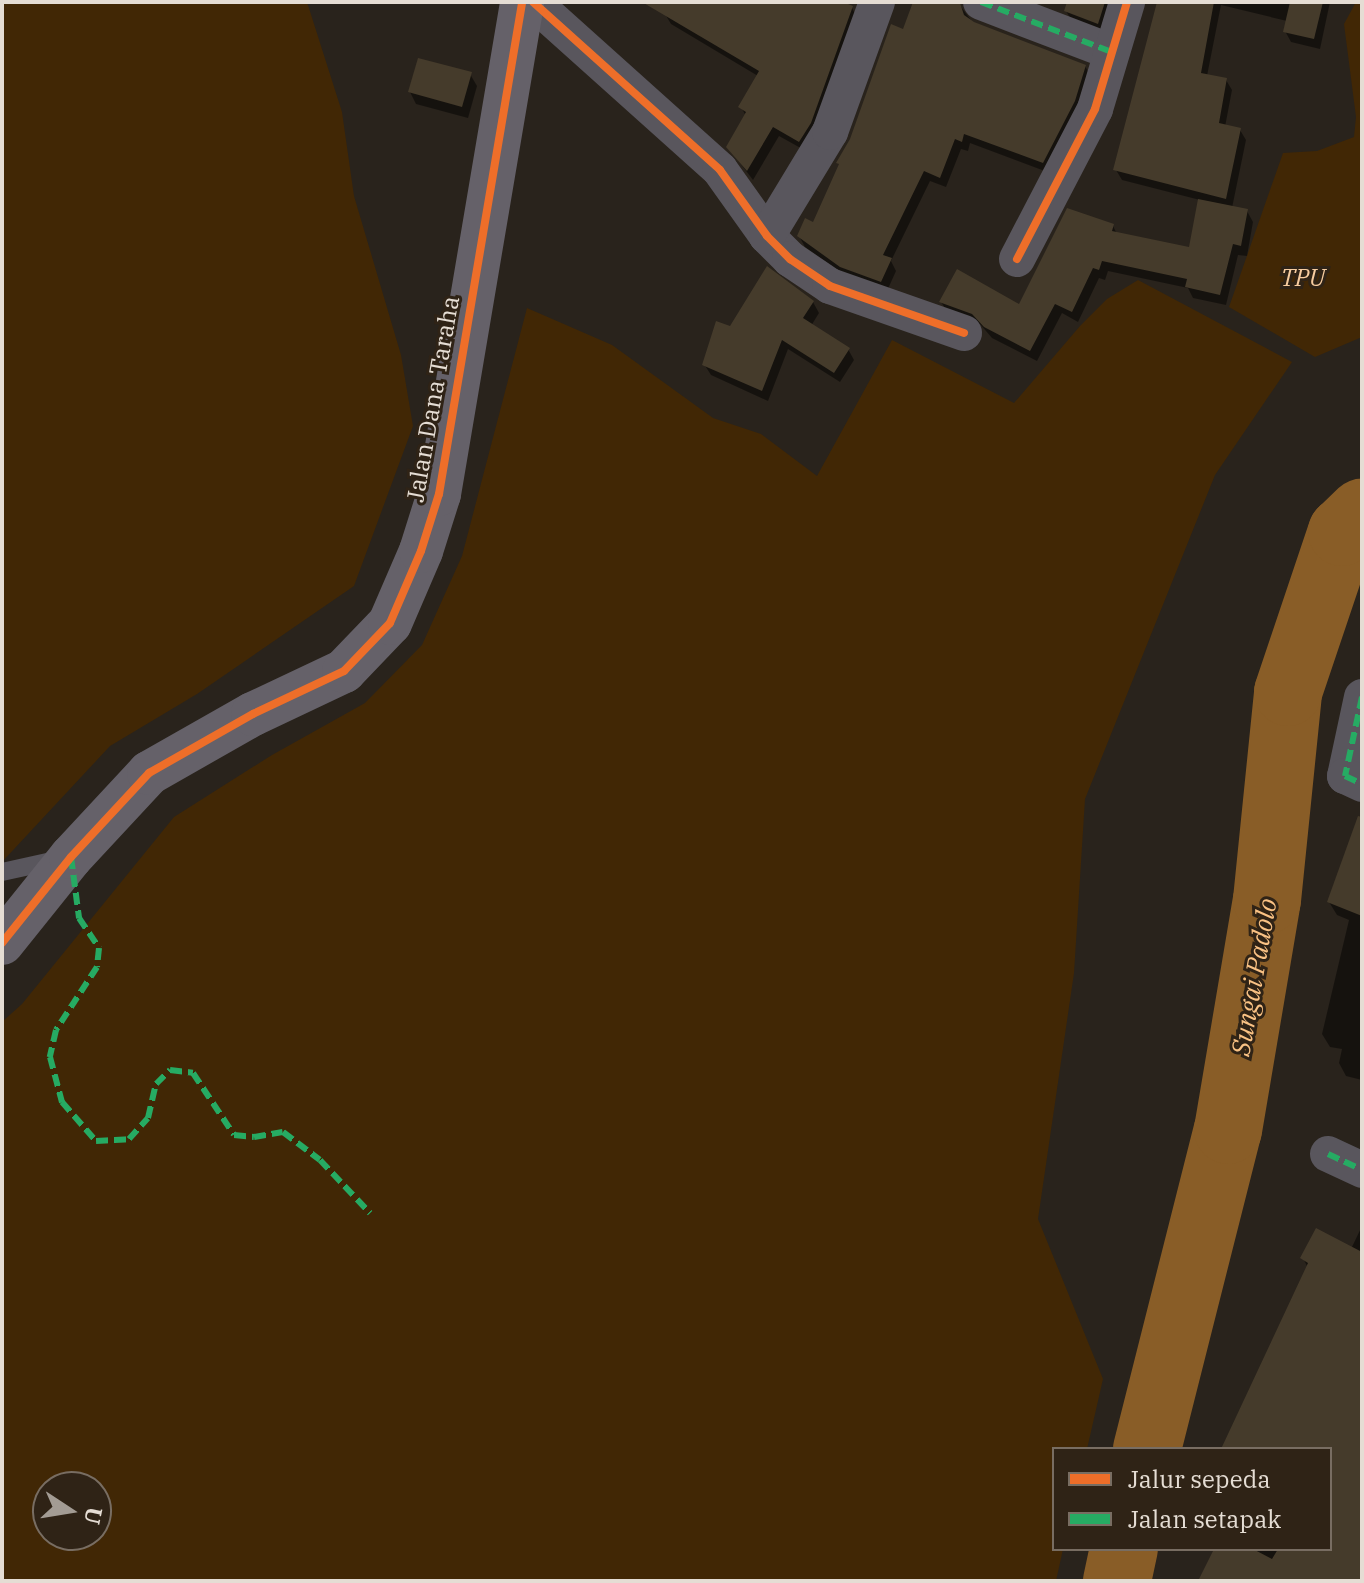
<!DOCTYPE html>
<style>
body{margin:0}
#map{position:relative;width:1364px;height:1583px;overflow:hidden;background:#29231c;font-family:"IBM Plex Serif",serif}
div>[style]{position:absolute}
.green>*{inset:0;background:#412705}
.shadow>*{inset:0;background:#0007}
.river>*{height:68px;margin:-34px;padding:0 34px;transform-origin:34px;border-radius:34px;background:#895d27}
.building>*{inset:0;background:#453b2b}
.lane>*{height:18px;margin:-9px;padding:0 9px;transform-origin:9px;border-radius:9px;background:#59565d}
.street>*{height:36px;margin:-18px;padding:0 18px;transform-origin:18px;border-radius:18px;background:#59565d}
.secondary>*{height:44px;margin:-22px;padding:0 22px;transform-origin:22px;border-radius:22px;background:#656169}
.quiet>*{height:6px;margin-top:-3px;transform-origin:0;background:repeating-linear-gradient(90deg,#26ab63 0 12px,transparent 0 18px)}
.cycleway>*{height:8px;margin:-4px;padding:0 4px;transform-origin:4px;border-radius:4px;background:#ee6e29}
span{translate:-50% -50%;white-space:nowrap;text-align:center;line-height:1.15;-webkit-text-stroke:6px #2f2316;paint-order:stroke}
.park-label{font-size:24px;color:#f7cc9f;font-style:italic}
.street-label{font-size:24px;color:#e5ddd4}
.water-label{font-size:26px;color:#fac284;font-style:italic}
.frame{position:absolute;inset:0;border:4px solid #e5ddd4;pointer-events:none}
.legend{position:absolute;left:1052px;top:1447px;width:280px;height:104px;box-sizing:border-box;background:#2f2316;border:2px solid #786d62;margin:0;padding:10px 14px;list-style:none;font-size:24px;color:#e5ddd4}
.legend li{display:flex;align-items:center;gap:16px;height:40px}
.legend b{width:40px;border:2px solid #786d62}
.north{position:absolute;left:32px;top:1471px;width:80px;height:80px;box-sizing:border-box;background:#2f2316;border:2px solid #786d62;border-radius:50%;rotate:102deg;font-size:22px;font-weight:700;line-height:32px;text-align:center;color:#e5ddd4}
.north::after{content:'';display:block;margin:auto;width:28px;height:36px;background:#a39c94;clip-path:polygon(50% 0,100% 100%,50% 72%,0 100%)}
</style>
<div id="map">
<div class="green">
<div style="clip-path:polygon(2px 2px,307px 2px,342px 112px,354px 196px,401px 355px,413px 426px,354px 586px,197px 694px,110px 746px,2px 862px)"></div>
<div style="clip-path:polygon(1356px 2px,1362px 2px,1362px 337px,1315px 357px,1229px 307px,1283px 153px,1317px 151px,1354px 137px,1356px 117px,1344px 24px)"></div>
<div style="clip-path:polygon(evenodd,1138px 280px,1292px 362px,1215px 475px,1085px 799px,1074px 973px,1038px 1219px,1103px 1379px,1087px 1449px,1054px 1449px,1054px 1549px,1063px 1549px,1056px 1581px,2px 1581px,2px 1022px,22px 1004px,174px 817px,272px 755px,365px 703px,422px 645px,462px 556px,527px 308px,612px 345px,713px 418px,761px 434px,817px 476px,892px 340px,1014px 403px,1080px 326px,1107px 299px,1138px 280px,48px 1487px,96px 1487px,96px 1535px,48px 1535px,48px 1487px)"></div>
</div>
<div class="shadow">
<div style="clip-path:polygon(671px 2px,844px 2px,852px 8px,858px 19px,806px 151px,779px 136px,753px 180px,728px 147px,746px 116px,741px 107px,758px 76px,671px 24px,665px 14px)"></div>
<div style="clip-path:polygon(915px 2px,959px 4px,973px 23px,1085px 66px,1091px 77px,1050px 173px,970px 143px,968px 151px,961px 149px,946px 187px,930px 181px,891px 261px,896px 271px,887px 291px,848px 278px,805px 247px,799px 236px,814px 225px,904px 32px)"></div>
<div style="clip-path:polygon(1069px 2px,1115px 2px,1104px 34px,1072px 21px,1066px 11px)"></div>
<div style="clip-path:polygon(1159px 2px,1330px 2px,1320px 49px,1291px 42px,1285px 31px,1287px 21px,1221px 5px,1207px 76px,1226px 80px,1232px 90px,1225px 127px,1240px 130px,1246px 140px,1232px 208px,1247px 211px,1253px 222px,1247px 256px,1238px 255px,1226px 305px,1193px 298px,1188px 288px,1108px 271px,1105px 280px,1099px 278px,1078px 322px,1062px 313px,1037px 361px,992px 338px,980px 324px,948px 313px,941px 302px,1020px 307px,1113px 226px,1117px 234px,1190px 249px,1200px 200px,1122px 180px,1116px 170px)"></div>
<div style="clip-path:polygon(470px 74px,477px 86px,468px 118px,416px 104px,410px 92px)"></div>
<div style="clip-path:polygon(813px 302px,819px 313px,811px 326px,848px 349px,854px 360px,840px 382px,788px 349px,768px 401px,711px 375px,704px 364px,731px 329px)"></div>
<div style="clip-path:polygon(1362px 823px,1362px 1080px,1346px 1076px,1339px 1063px,1342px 1049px,1330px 1047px,1322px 1034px,1349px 920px,1337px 915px,1329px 902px)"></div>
<div style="clip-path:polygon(1362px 1226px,1362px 1581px,1200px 1581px,1216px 1549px,1330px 1549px,1330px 1449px,1222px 1449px,1308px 1268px,1303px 1258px,1351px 1249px)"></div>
</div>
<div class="river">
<div style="left:1147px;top:1449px;width:329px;rotate:-75.8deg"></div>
<div style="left:1228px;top:1130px;width:233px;rotate:-80.4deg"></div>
<div style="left:1267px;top:900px;width:209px;rotate:-84.2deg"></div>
<div style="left:1288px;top:692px;width:169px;rotate:-71.4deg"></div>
<div style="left:1342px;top:532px;width:28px;rotate:-44deg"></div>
<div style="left:1117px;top:1581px;width:33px;rotate:-78deg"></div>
</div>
<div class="building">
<div style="clip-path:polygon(642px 2px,843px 2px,853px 6px,811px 123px,799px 142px,773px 127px,747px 171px,726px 147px,746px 112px,738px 107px,759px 71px)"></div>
<div style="clip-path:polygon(913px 2px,960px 3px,964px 15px,974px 22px,1086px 65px,1075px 101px,1043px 163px,964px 134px,962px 142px,955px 139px,940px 178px,924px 171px,883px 255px,892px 258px,881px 282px,840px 267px,797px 236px,805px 218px,813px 222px,839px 164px,836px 163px,850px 139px,891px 24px,903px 29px)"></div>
<div style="clip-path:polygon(1067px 2px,1105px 2px,1098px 24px,1064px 11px)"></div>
<div style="clip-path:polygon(1157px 2px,1214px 2px,1201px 73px,1227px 78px,1219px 123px,1241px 128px,1226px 199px,1113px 170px)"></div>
<div style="clip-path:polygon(1290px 2px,1323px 2px,1314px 39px,1283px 32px)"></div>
<div style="clip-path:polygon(418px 58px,472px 72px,462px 107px,408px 92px)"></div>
<div style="clip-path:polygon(1198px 199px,1248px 209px,1241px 246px,1233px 244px,1220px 295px,1185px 287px,1187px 279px,1102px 261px,1099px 270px,1093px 268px,1072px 312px,1055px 304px,1030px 351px,984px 327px,972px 314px,939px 302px,957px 269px,1019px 304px,1067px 208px,1114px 224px,1112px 231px,1189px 247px)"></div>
<div style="clip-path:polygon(767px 266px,814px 301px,803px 318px,850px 348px,834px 373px,782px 340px,762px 391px,702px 365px,716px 321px,730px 326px)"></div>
<div style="clip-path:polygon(1358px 816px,1362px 817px,1362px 916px,1327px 902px)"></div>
<div style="clip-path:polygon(1316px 1228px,1362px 1252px,1362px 1581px,1198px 1581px,1214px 1549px,1253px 1549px,1272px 1559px,1278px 1549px,1330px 1549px,1330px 1449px,1221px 1449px,1308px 1263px,1300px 1258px)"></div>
</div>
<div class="lane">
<div style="left:2px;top:872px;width:60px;rotate:-12.4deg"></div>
</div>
<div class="street">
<div style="left:533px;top:2px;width:251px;rotate:41.9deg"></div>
<div style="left:720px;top:170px;width:81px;rotate:54.5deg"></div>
<div style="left:767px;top:236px;width:33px;rotate:45deg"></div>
<div style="left:790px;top:259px;width:48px;rotate:34deg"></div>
<div style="left:830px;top:286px;width:142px;rotate:19.3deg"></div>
<div style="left:981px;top:2px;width:140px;rotate:20.9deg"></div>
<div style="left:767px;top:236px;width:122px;rotate:-58.8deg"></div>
<div style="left:830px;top:132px;width:138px;rotate:-70.1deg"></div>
<div style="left:1017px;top:259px;width:169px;rotate:-62.5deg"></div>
<div style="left:1095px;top:109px;width:112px;rotate:-73.3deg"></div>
<div style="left:1362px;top:697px;width:81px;rotate:102.1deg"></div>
<div style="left:1345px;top:776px;width:19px;rotate:25deg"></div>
<div style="left:1328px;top:1154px;width:38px;rotate:25deg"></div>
</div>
<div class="secondary">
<div style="left:2px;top:943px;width:110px;rotate:-51.3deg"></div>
<div style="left:71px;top:857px;width:115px;rotate:-47.1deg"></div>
<div style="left:149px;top:773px;width:120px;rotate:-29.6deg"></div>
<div style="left:253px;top:714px;width:101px;rotate:-25.3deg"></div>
<div style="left:344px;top:671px;width:66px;rotate:-46.2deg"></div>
<div style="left:390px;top:623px;width:78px;rotate:-66.7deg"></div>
<div style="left:421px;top:551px;width:60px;rotate:-72.5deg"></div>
<div style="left:439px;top:494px;width:499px;rotate:-80.4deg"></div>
</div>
<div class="quiet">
<div style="left:981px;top:2px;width:140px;rotate:20.9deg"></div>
<div style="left:1362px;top:697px;width:81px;rotate:102.1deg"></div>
<div style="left:1345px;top:776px;width:19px;rotate:25deg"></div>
<div style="left:71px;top:857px;width:62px;rotate:82.5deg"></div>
<div style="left:79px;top:918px;width:36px;rotate:56deg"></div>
<div style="left:99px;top:948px;width:19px;rotate:96deg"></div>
<div style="left:97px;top:967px;width:75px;rotate:123.1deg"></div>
<div style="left:56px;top:1030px;width:28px;rotate:103deg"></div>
<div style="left:50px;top:1057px;width:47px;rotate:75.1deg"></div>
<div style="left:62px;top:1102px;width:52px;rotate:48.9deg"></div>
<div style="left:96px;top:1141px;width:33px;rotate:-3deg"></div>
<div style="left:129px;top:1139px;width:28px;rotate:-48deg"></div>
<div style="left:148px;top:1118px;width:35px;rotate:-77deg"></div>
<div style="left:156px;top:1084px;width:20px;rotate:-45deg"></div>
<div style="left:170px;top:1070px;width:23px;rotate:7deg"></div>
<div style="left:193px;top:1073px;width:74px;rotate:56.5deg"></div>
<div style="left:234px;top:1135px;width:20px;rotate:6deg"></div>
<div style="left:254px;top:1137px;width:29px;rotate:-10deg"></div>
<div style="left:283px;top:1132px;width:46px;rotate:37.1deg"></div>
<div style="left:320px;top:1160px;width:73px;rotate:46.7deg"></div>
<div style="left:1328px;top:1154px;width:38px;rotate:25deg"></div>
</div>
<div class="cycleway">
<div style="left:533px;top:2px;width:251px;rotate:41.9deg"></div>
<div style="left:720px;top:170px;width:81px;rotate:54.5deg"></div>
<div style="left:767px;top:236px;width:33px;rotate:45deg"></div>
<div style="left:790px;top:259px;width:48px;rotate:34deg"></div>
<div style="left:830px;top:286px;width:142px;rotate:19.3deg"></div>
<div style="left:1017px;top:259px;width:169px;rotate:-62.5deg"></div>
<div style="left:1095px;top:109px;width:112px;rotate:-73.3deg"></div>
<div style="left:2px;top:943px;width:110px;rotate:-51.3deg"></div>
<div style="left:71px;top:857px;width:115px;rotate:-47.1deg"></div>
<div style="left:149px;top:773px;width:120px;rotate:-29.6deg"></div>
<div style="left:253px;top:714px;width:101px;rotate:-25.3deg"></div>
<div style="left:344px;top:671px;width:66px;rotate:-46.2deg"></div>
<div style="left:390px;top:623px;width:78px;rotate:-66.7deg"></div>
<div style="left:421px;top:551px;width:60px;rotate:-72.5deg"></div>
<div style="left:439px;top:494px;width:499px;rotate:-80.4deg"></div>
</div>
<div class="park-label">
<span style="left:1303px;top:278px">TPU</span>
</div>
<div class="street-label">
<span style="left:433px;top:399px;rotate:-80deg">Jalan Dana Taraha</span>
</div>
<div class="water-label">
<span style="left:1254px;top:977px;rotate:-80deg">Sungai Padolo</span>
</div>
<div class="frame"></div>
<ul class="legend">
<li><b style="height:10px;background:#ee6e29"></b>Jalur sepeda</li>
<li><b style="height:10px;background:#26ab63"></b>Jalan setapak</li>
</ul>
<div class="north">U</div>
</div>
